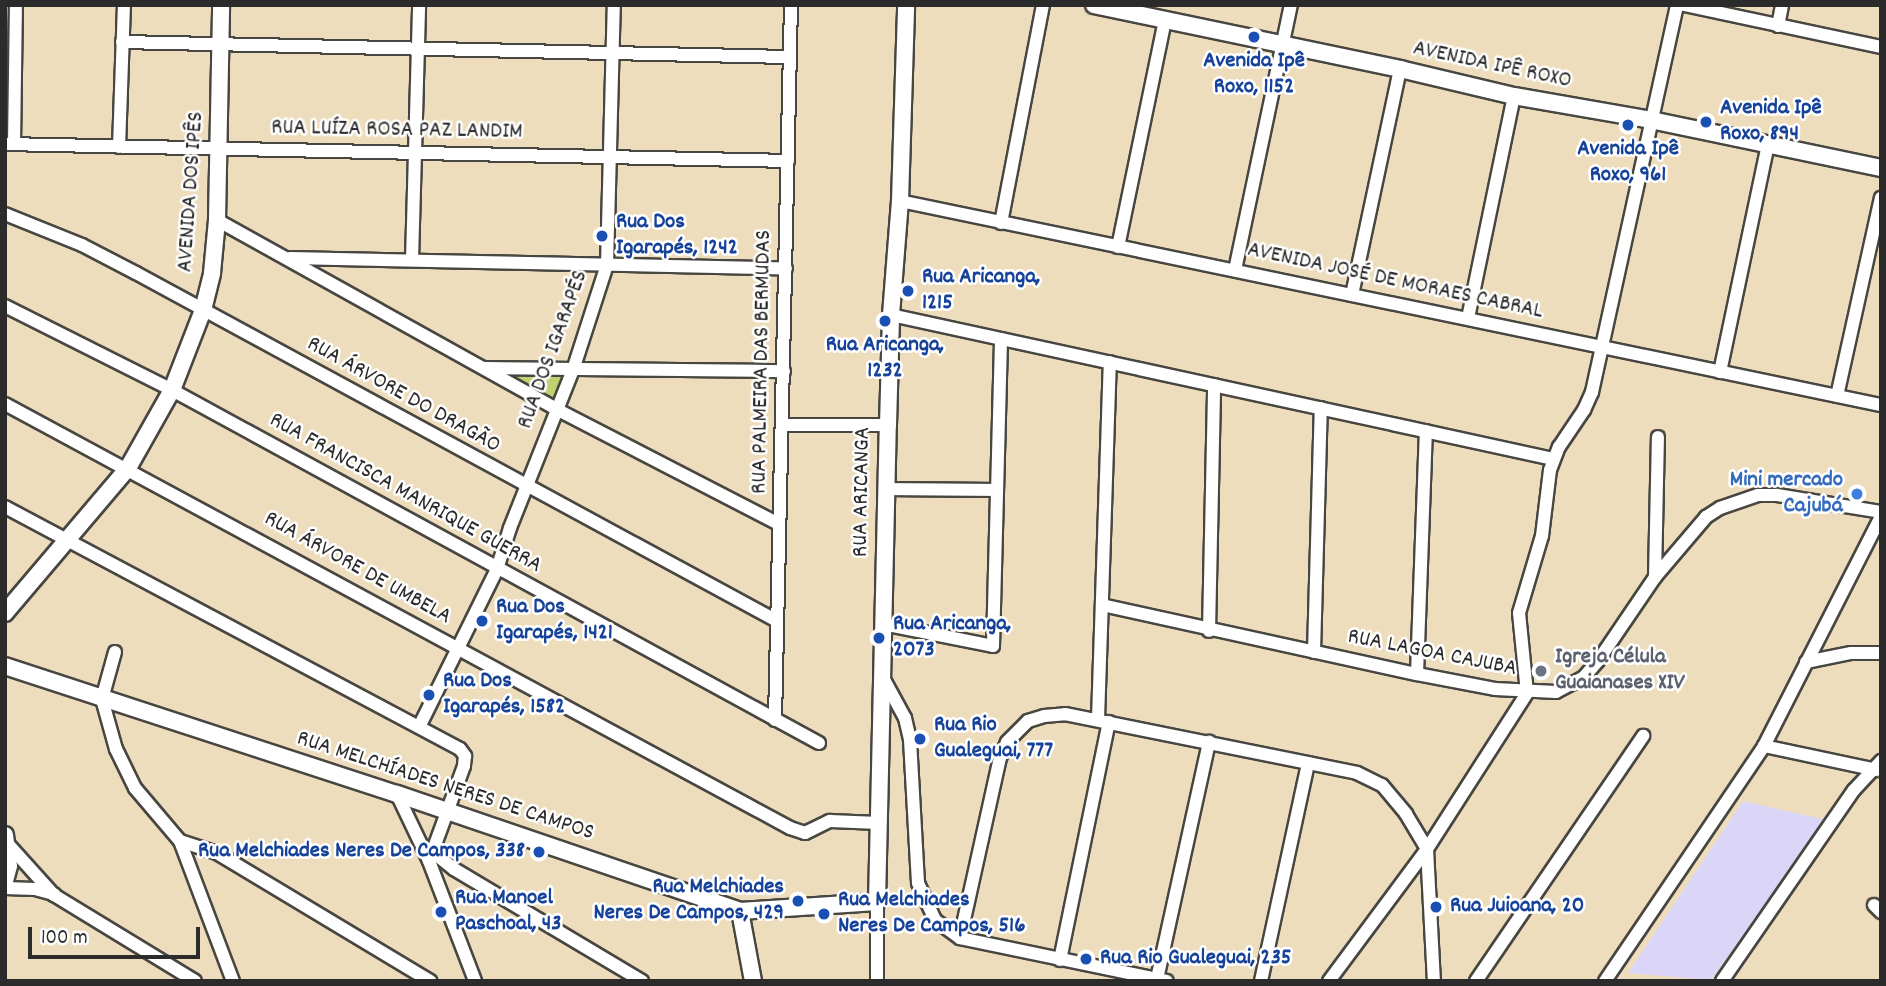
<!DOCTYPE html>
<meta charset="utf-8">
<style>
body{margin:0}
#map{position:relative;width:1886px;height:986px;overflow:hidden;background:#eeddbc;font-family:Dekko,sans-serif}
div>[style]{position:absolute}
.built>*{inset:0;background:#dbd6f7}
.green>*{inset:0;background:#c0d174}
.roads{filter:drop-shadow(2px 0 #484641) drop-shadow(-2px 0 #484641) drop-shadow(0 2px #484641) drop-shadow(0 -2px #484641)}
.minor>*{height:12px;margin:-6px;padding:0 6px;transform-origin:6px;border-radius:6px;background:#fff}
.tertiary>*{height:16px;margin:-8px;padding:0 8px;transform-origin:8px;border-radius:8px;background:#fff}
.dots>*{width:19px;height:19px;translate:-50% -50%;box-sizing:border-box;border:4px solid #fff;border-radius:50%}
span{translate:-50% -50%;white-space:nowrap;text-align:center;line-height:1.15;-webkit-text-stroke:5px #fff;paint-order:stroke}
.transit-label{font-size:23px;color:#164399;font-weight:700}
.left{translate:0 -50%;text-align:left}
.right{translate:-100% -50%;text-align:right}
.street-label{font-size:23px;color:#2b2b2b}
.shop-label{font-size:23px;color:#366cbe;font-weight:700}
.worship-label{font-size:23px;color:#5b616d;font-weight:700}
.frame{position:absolute;inset:0;border:7px solid #2b2b2b;pointer-events:none}
.scale{position:absolute;left:28px;top:927px;width:172px;height:32px;box-sizing:border-box;border:4px solid #2b2b2b;border-top:0;padding-left:9px;font-size:21px;line-height:24px;white-space:nowrap;color:#2b2b2b;-webkit-text-stroke:5px #fff;paint-order:stroke}
</style>
<div id="map">
<div class="built">
<div style="clip-path:polygon(1743px 801px,1826px 820px,1711px 980px,1628px 973px)"></div>
</div>
<div class="green">
<div style="clip-path:polygon(473px 363px,568px 366px,552px 407px)"></div>
</div>
<div class="roads">
<div class="minor">
<div style="left:1684px;top:5px;width:201px;rotate:12deg"></div>
<div style="left:1778px;top:26px;width:21px;rotate:-79deg"></div>
<div style="left:122px;top:42px;width:667px;rotate:1.29deg"></div>
<div style="left:5px;top:144px;width:783px;rotate:1.24deg"></div>
<div style="left:14px;top:144px;width:139px;rotate:-89.2deg"></div>
<div style="left:119px;top:147px;width:142px;rotate:-88deg"></div>
<div style="left:900px;top:201px;width:1002px;rotate:11.75deg"></div>
<div style="left:5px;top:214px;width:83px;rotate:21.9deg"></div>
<div style="left:82px;top:245px;width:61px;rotate:27.4deg"></div>
<div style="left:136px;top:273px;width:729px;rotate:28.5deg"></div>
<div style="left:217px;top:220px;width:388px;rotate:29.1deg"></div>
<div style="left:556px;top:409px;width:251px;rotate:27.3deg"></div>
<div style="left:1001px;top:223px;width:222px;rotate:-79.1deg"></div>
<div style="left:1118px;top:247px;width:231px;rotate:-78.3deg"></div>
<div style="left:290px;top:258px;width:496px;rotate:1.2deg"></div>
<div style="left:412px;top:260px;width:255px;rotate:-88.4deg"></div>
<div style="left:1235px;top:270px;width:271px;rotate:-78.1deg"></div>
<div style="left:1352px;top:295px;width:231px;rotate:-78deg"></div>
<div style="left:5px;top:306px;width:187px;rotate:26.7deg"></div>
<div style="left:172px;top:390px;width:737px;rotate:28.62deg"></div>
<div style="left:891px;top:315px;width:677px;rotate:12.27deg"></div>
<div style="left:1468px;top:318px;width:227px;rotate:-78.3deg"></div>
<div style="left:484px;top:368px;width:300px;rotate:0.6deg"></div>
<div style="left:1720px;top:372px;width:232px;rotate:-78.1deg"></div>
<div style="left:1837px;top:396px;width:203px;rotate:-77.5deg"></div>
<div style="left:5px;top:404px;width:892px;rotate:28.37deg"></div>
<div style="left:790px;top:828px;width:16px;rotate:18deg"></div>
<div style="left:805px;top:833px;width:28px;rotate:-26deg"></div>
<div style="left:830px;top:821px;width:49px;rotate:2.3deg"></div>
<div style="left:783px;top:425px;width:105px"></div>
<div style="left:887px;top:489px;width:108px;rotate:0.5deg"></div>
<div style="left:5px;top:507px;width:515px;rotate:28.01deg"></div>
<div style="left:460px;top:749px;width:9px;rotate:54deg"></div>
<div style="left:465px;top:756px;width:10px;rotate:96deg"></div>
<div style="left:464px;top:766px;width:101px;rotate:110.2deg"></div>
<div style="left:1655px;top:577px;width:140px;rotate:-88.8deg"></div>
<div style="left:1102px;top:605px;width:322px;rotate:12.4deg"></div>
<div style="left:1417px;top:674px;width:79px;rotate:10.9deg"></div>
<div style="left:1495px;top:689px;width:61px;rotate:2.8deg"></div>
<div style="left:1556px;top:692px;width:32px;rotate:-28deg"></div>
<div style="left:1584px;top:677px;width:21px;rotate:-49deg"></div>
<div style="left:1598px;top:661px;width:102px;rotate:-55.8deg"></div>
<div style="left:1655px;top:577px;width:79px;rotate:-49.6deg"></div>
<div style="left:1706px;top:517px;width:17px;rotate:-33deg"></div>
<div style="left:1720px;top:508px;width:40px;rotate:-18.9deg"></div>
<div style="left:1758px;top:495px;width:19px"></div>
<div style="left:1777px;top:495px;width:105px;rotate:9.3deg"></div>
<div style="left:883px;top:624px;width:112px;rotate:11.3deg"></div>
<div style="left:993px;top:646px;width:307px;rotate:-88.5deg"></div>
<div style="left:1209px;top:631px;width:246px;rotate:-88.8deg"></div>
<div style="left:115px;top:652px;width:49px;rotate:105.5deg"></div>
<div style="left:102px;top:699px;width:52px;rotate:74.4deg"></div>
<div style="left:116px;top:749px;width:43px;rotate:64deg"></div>
<div style="left:135px;top:788px;width:70px;rotate:49.7deg"></div>
<div style="left:180px;top:841px;width:150px;rotate:69.3deg"></div>
<div style="left:1314px;top:652px;width:244px;rotate:-88.4deg"></div>
<div style="left:1806px;top:662px;width:46px;rotate:-11.3deg"></div>
<div style="left:1851px;top:653px;width:30px"></div>
<div style="left:1417px;top:674px;width:243px;rotate:-87.9deg"></div>
<div style="left:882px;top:676px;width:48px;rotate:61.3deg"></div>
<div style="left:905px;top:718px;width:23px;rotate:77deg"></div>
<div style="left:910px;top:740px;width:143px;rotate:86.8deg"></div>
<div style="left:918px;top:883px;width:41px;rotate:65.3deg"></div>
<div style="left:935px;top:920px;width:31px;rotate:36deg"></div>
<div style="left:960px;top:938px;width:211px;rotate:11.7deg"></div>
<div style="left:1527px;top:693px;width:80px;rotate:-95.7deg"></div>
<div style="left:1519px;top:613px;width:80px;rotate:-73.4deg"></div>
<div style="left:1542px;top:536px;width:66px;rotate:-83.1deg"></div>
<div style="left:1550px;top:470px;width:25px;rotate:-69deg"></div>
<div style="left:1559px;top:447px;width:45px;rotate:-56deg"></div>
<div style="left:1584px;top:410px;width:20px;rotate:-66deg"></div>
<div style="left:1592px;top:392px;width:396px;rotate:-77.6deg"></div>
<div style="left:1098px;top:719px;width:357px;rotate:-88.1deg"></div>
<div style="left:775px;top:720px;width:715px;rotate:-88.72deg"></div>
<div style="left:420px;top:725px;width:174px;rotate:-63.7deg"></div>
<div style="left:497px;top:569px;width:43px;rotate:-72.4deg"></div>
<div style="left:510px;top:528px;width:170px;rotate:-68.3deg"></div>
<div style="left:573px;top:370px;width:110px;rotate:-72.1deg"></div>
<div style="left:607px;top:265px;width:260px;rotate:-88.5deg"></div>
<div style="left:1764px;top:746px;width:116px;rotate:12deg"></div>
<div style="left:397px;top:794px;width:74px;rotate:64.5deg"></div>
<div style="left:429px;top:861px;width:129px;rotate:69deg"></div>
<div style="left:180px;top:841px;width:39px;rotate:18deg"></div>
<div style="left:217px;top:853px;width:249px;rotate:31deg"></div>
<div style="left:8px;top:844px;width:69px;rotate:48deg"></div>
<div style="left:54px;top:895px;width:165px;rotate:31.4deg"></div>
<div style="left:433px;top:852px;width:27px;rotate:39deg"></div>
<div style="left:454px;top:869px;width:219px;rotate:30.8deg"></div>
<div style="left:5px;top:888px;width:30px;rotate:2deg"></div>
<div style="left:35px;top:889px;width:20px;rotate:15deg"></div>
<div style="left:877px;top:902px;width:79px;rotate:90deg"></div>
<div style="left:1874px;top:905px;width:10px;rotate:45deg"></div>
<div style="left:960px;top:938px;width:184px;rotate:-77.5deg"></div>
<div style="left:1000px;top:758px;width:17px;rotate:-66deg"></div>
<div style="left:1007px;top:742px;width:30px;rotate:-45deg"></div>
<div style="left:1028px;top:721px;width:17px;rotate:-17deg"></div>
<div style="left:1044px;top:716px;width:21px;rotate:-5deg"></div>
<div style="left:1065px;top:714px;width:298px;rotate:11.4deg"></div>
<div style="left:1357px;top:773px;width:28px;rotate:26deg"></div>
<div style="left:1382px;top:785px;width:38px;rotate:50deg"></div>
<div style="left:1406px;top:814px;width:41px;rotate:59deg"></div>
<div style="left:1427px;top:849px;width:132px;rotate:87deg"></div>
<div style="left:1060px;top:960px;width:243px;rotate:-78.4deg"></div>
<div style="left:1157px;top:979px;width:243px;rotate:-77.6deg"></div>
<div style="left:1261px;top:981px;width:223px;rotate:-77.8deg"></div>
<div style="left:1329px;top:981px;width:164px;rotate:-53.4deg"></div>
<div style="left:1427px;top:849px;width:185px;rotate:-57.3deg"></div>
<div style="left:1476px;top:981px;width:297px;rotate:-55.7deg"></div>
<div style="left:1605px;top:981px;width:284px;rotate:-55.9deg"></div>
<div style="left:1764px;top:746px;width:258px;rotate:-63deg"></div>
<div style="left:1722px;top:981px;width:232px;rotate:-55.4deg"></div>
<div style="left:1854px;top:790px;width:40px;rotate:-47deg"></div>
</div>
<div class="tertiary">
<div style="left:1094px;top:5px;width:313px;rotate:11.8deg"></div>
<div style="left:1400px;top:69px;width:117px;rotate:13.3deg"></div>
<div style="left:1514px;top:96px;width:139px;rotate:9.9deg"></div>
<div style="left:1651px;top:120px;width:235px;rotate:11.8deg"></div>
<div style="left:5px;top:613px;width:190px;rotate:-49.7deg"></div>
<div style="left:128px;top:468px;width:90px;rotate:-60.6deg"></div>
<div style="left:172px;top:390px;width:86px;rotate:-68.8deg"></div>
<div style="left:203px;top:310px;width:38px;rotate:-76deg"></div>
<div style="left:212px;top:273px;width:53px;rotate:-84.6deg"></div>
<div style="left:217px;top:220px;width:215px;rotate:-88.9deg"></div>
<div style="left:5px;top:666px;width:412px;rotate:18.1deg"></div>
<div style="left:397px;top:794px;width:362px;rotate:18.8deg"></div>
<div style="left:740px;top:911px;width:137px;rotate:-3.8deg"></div>
<div style="left:877px;top:902px;width:477px;rotate:-88.7deg"></div>
<div style="left:888px;top:425px;width:110px;rotate:-88.4deg"></div>
<div style="left:891px;top:315px;width:114px;rotate:-85.5deg"></div>
<div style="left:900px;top:201px;width:196px;rotate:-88.2deg"></div>
<div style="left:5px;top:835px;width:31px;rotate:83deg"></div>
<div style="left:9px;top:866px;width:16px;rotate:105deg"></div>
<div style="left:740px;top:911px;width:71px;rotate:79.5deg"></div>
</div>
</div>
<div class="dots">
<div style="left:1254px;top:37px;background:#1a4fb4"></div>
<div style="left:1706px;top:122px;background:#1a4fb4"></div>
<div style="left:1628px;top:125px;background:#1a4fb4"></div>
<div style="left:602px;top:236px;background:#1a4fb4"></div>
<div style="left:908px;top:291px;background:#1a4fb4"></div>
<div style="left:885px;top:321px;background:#1a4fb4"></div>
<div style="left:1857px;top:494px;background:#3f7fe0"></div>
<div style="left:482px;top:621px;background:#1a4fb4"></div>
<div style="left:879px;top:638px;background:#1a4fb4"></div>
<div style="left:1541px;top:671px;background:#6b7280"></div>
<div style="left:429px;top:695px;background:#1a4fb4"></div>
<div style="left:920px;top:739px;background:#1a4fb4"></div>
<div style="left:539px;top:852px;background:#1a4fb4"></div>
<div style="left:798px;top:901px;background:#1a4fb4"></div>
<div style="left:1436px;top:907px;background:#1a4fb4"></div>
<div style="left:441px;top:912px;background:#1a4fb4"></div>
<div style="left:824px;top:914px;background:#1a4fb4"></div>
<div style="left:1086px;top:959px;background:#1a4fb4"></div>
</div>
<div class="transit-label">
<span style="left:1254px;top:75px">Avenida Ipê<br>Roxo, 1152</span>
<span class="left" style="left:1720px;top:122px">Avenida Ipê<br>Roxo, 894</span>
<span style="left:1628px;top:163px">Avenida Ipê<br>Roxo, 961</span>
<span class="left" style="left:616px;top:236px">Rua Dos<br>Igarapés, 1242</span>
<span class="left" style="left:922px;top:291px">Rua Aricanga,<br>1215</span>
<span style="left:885px;top:359px">Rua Aricanga,<br>1232</span>
<span class="left" style="left:496px;top:621px">Rua Dos<br>Igarapés, 1421</span>
<span class="left" style="left:893px;top:638px">Rua Aricanga,<br>2073</span>
<span class="left" style="left:443px;top:695px">Rua Dos<br>Igarapés, 1582</span>
<span class="left" style="left:934px;top:739px">Rua Rio<br>Gualeguai, 777</span>
<span class="right" style="left:525px;top:852px">Rua Melchiades Neres De Campos, 338</span>
<span class="right" style="left:784px;top:901px">Rua Melchiades<br>Neres De Campos, 429</span>
<span class="left" style="left:455px;top:912px">Rua Manoel<br>Paschoal, 43</span>
<span class="left" style="left:838px;top:914px">Rua Melchiades<br>Neres De Campos, 516</span>
<span class="left" style="left:1450px;top:907px">Rua Juioana, 20</span>
<span class="left" style="left:1100px;top:959px">Rua Rio Gualeguai, 235</span>
</div>
<div class="street-label">
<span style="left:1492px;top:66px;rotate:12deg">AVENIDA IPÊ ROXO</span>
<span style="left:397px;top:131px;rotate:1deg">RUA LUÍZA ROSA PAZ LANDIM</span>
<span style="left:192px;top:192px;rotate:-86deg">AVENIDA DOS IPÊS</span>
<span style="left:1395px;top:282px;rotate:12deg">AVENIDA JOSÉ DE MORAES CABRAL</span>
<span style="left:554px;top:350px;rotate:-70deg">RUA DOS IGARAPÉS</span>
<span style="left:763px;top:362px;rotate:-89deg">RUA PALMEIRA DAS BERMUDAS</span>
<span style="left:403px;top:396px;rotate:29deg">RUA ÁRVORE DO DRAGÃO</span>
<span style="left:863px;top:492px;rotate:-89deg">RUA ARICANGA</span>
<span style="left:405px;top:494px;rotate:29deg">RUA FRANCISCA MANRIQUE GUERRA</span>
<span style="left:357px;top:569px;rotate:29deg">RUA ÁRVORE DE UMBELA</span>
<span style="left:1432px;top:654px;rotate:11deg">RUA LAGOA CAJUBA</span>
<span style="left:445px;top:787px;rotate:18deg">RUA MELCHÍADES NERES DE CAMPOS</span>
</div>
<div class="shop-label">
<span class="right" style="left:1843px;top:494px">Mini mercado<br>Cajubá</span>
</div>
<div class="worship-label">
<span class="left" style="left:1555px;top:671px">Igreja Célula<br>Guaianases XIV</span>
</div>
<div class="frame"></div>
<div class="scale">100 m</div>
</div>
